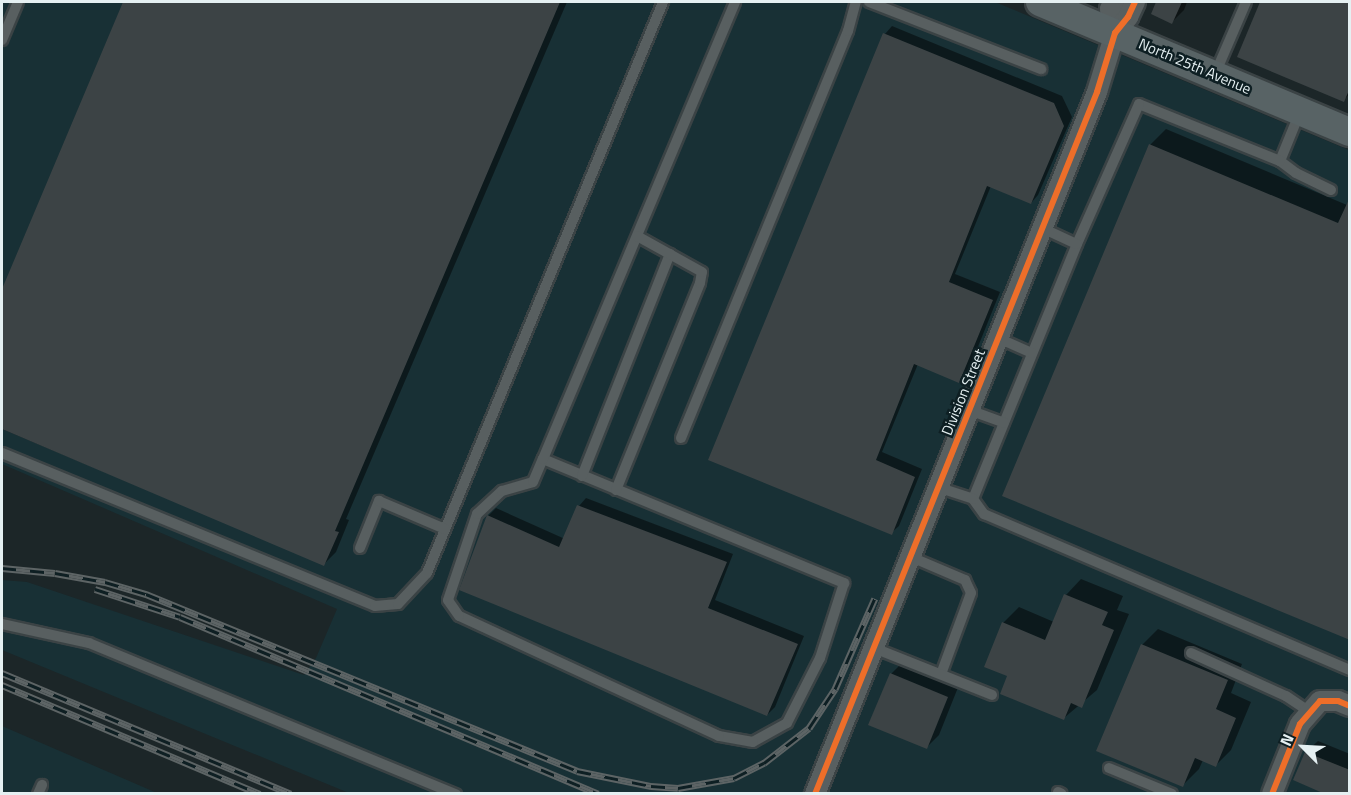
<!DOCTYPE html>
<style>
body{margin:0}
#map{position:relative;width:1351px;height:795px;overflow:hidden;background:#1c2628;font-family:"Titillium Web",sans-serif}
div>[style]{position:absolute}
.built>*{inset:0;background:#183035}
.shadow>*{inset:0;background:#0007}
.building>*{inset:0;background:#3c4345}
.roads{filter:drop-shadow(2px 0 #3b4345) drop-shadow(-2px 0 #3b4345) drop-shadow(0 2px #3b4345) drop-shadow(0 -2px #3b4345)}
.lane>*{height:10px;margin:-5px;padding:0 5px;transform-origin:5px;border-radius:5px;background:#585f60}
.street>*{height:20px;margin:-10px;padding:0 10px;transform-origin:10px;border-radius:10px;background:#585f60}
.secondary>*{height:28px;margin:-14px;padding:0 14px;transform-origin:14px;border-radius:14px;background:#586365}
.rail>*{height:7px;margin-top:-3.5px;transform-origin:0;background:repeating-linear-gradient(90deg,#0e1f23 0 14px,#5d6465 0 28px);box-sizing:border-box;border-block:2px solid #5d6465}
.cycleway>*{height:6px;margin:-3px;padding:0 3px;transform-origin:3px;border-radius:3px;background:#ee6e29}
span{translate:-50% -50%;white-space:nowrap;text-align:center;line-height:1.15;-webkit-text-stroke:5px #0e1f23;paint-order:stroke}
.street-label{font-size:15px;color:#e5f0f2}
.frame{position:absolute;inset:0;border:3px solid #e5f0f2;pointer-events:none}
.north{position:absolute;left:1273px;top:717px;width:60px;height:60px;-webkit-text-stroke:4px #0e1f23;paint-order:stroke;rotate:294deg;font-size:16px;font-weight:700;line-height:24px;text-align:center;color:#e5f0f2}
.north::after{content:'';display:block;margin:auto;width:21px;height:27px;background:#e5f0f2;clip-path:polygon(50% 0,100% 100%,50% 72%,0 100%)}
</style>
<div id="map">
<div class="built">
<div style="clip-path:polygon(2px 2px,995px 2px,1349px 150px,1349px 793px,349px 793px,2px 650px,2px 580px,27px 582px,304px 675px,316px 658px,337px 609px,2px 464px)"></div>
<div style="clip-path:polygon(2px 726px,157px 793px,2px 793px)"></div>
</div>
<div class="shadow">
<div style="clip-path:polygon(125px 2px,567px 2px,346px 519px,349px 520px,336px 552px,324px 564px,2px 429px,2px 293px)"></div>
<div style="clip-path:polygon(1158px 2px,1187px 2px,1184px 10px,1172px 22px,1153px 13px)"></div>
<div style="clip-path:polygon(1262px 2px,1350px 2px,1350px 94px,1343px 100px,1239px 56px)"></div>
<div style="clip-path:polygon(892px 26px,1062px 96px,1072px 117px,1038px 195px,1031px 203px,991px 186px,955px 274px,1000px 292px,967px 374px,959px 382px,918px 364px,882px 452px,922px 469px,899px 526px,891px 533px,710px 459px,885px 34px)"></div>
<div style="clip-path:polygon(1166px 129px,1347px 205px,1350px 639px,1150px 145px)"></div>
<div style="clip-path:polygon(586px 498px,733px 554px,715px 600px,804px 636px,775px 707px,767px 715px,488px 516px,496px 508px,565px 539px,579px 506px)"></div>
<div style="clip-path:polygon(1081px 579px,1123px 596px,1117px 610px,1129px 614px,1097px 690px,1064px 718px,1003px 623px,1019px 607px,1054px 622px,1066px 595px)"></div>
<div style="clip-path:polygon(1158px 629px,1242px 664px,1231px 693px,1251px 702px,1231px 750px,1216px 765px,1203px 760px,1199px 769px,1183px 785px,1142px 645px)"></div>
<div style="clip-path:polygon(903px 662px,959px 685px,939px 735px,927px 747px,891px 674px)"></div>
<div style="clip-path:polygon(1318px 741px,1350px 754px,1350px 794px,1306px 752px)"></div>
</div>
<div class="building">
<div style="clip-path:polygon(123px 2px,560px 2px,335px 531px,339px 532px,324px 566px,2px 429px,2px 289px)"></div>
<div style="clip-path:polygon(1156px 2px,1182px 2px,1172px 24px,1151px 14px)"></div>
<div style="clip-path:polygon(1260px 2px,1350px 2px,1350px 88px,1344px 102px,1237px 57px)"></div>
<div style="clip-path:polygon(883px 33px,1054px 103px,1064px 126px,1031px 204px,987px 186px,949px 282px,993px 300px,959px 383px,914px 364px,876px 460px,915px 477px,892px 535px,708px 460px)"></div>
<div style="clip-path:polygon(1149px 144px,1338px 223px,1350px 197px,1350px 640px,1002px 496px)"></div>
<div style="clip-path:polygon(577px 505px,727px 562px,708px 608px,798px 644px,767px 716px,459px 590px,487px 515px,559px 547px)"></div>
<div style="clip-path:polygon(1064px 594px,1108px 612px,1102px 625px,1114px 630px,1082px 708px,1071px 703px,1064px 720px,1000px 694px,1007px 676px,984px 667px,1002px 622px,1045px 640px)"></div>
<div style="clip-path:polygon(1141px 644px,1228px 680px,1216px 709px,1236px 718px,1216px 767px,1195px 758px,1183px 787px,1096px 751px)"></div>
<div style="clip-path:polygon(890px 673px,948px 697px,927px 749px,868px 725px)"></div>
<div style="clip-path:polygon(1305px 752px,1350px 770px,1350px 794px,1325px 794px,1293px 780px)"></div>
</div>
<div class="roads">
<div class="lane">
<div style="left:869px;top:2px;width:185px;rotate:21.3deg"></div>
<div style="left:2px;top:40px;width:41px;rotate:-67.2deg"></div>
<div style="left:1215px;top:74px;width:78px;rotate:-66.7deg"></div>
<div style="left:1280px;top:161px;width:53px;rotate:-67.8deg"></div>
<div style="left:1331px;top:190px;width:39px;rotate:-154deg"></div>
<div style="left:1296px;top:173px;width:20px;rotate:-143deg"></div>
<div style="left:1280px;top:161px;width:152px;rotate:-158deg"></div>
<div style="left:1139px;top:104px;width:153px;rotate:113.9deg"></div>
<div style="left:1077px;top:244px;width:275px;rotate:112.2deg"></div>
<div style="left:973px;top:499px;width:19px;rotate:54deg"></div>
<div style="left:984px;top:514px;width:398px;rotate:23.1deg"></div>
<div style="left:1042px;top:228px;width:38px;rotate:25deg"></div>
<div style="left:998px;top:338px;width:37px;rotate:24deg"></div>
<div style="left:969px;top:410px;width:37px;rotate:20deg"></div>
<div style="left:681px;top:438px;width:440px;rotate:-67.7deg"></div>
<div style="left:848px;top:31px;width:30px;rotate:-75deg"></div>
<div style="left:2px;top:453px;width:403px;rotate:22.3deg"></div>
<div style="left:375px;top:606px;width:23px;rotate:-5deg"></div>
<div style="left:398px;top:604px;width:42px;rotate:-46.9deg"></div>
<div style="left:427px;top:573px;width:618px;rotate:-67.54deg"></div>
<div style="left:543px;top:459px;width:326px;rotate:22.4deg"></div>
<div style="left:844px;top:583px;width:79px;rotate:107.7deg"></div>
<div style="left:820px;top:658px;width:73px;rotate:116.9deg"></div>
<div style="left:787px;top:723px;width:39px;rotate:151deg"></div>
<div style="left:753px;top:742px;width:35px;rotate:-170deg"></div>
<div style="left:719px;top:736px;width:286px;rotate:-155.2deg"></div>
<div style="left:459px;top:616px;width:19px;rotate:-125deg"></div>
<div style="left:448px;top:600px;width:91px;rotate:-71.4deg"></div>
<div style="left:477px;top:514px;width:34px;rotate:-43deg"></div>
<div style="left:502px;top:491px;width:32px;rotate:-16deg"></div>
<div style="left:533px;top:482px;width:25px;rotate:-67deg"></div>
<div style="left:543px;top:459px;width:496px;rotate:-67.2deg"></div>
<div style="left:582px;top:476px;width:239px;rotate:-68.4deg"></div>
<div style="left:937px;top:487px;width:38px;rotate:18deg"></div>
<div style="left:616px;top:490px;width:223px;rotate:-67.9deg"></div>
<div style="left:700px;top:283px;width:11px;rotate:-80deg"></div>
<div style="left:702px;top:272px;width:74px;rotate:-151deg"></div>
<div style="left:360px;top:548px;width:51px;rotate:-68deg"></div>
<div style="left:379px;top:501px;width:72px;rotate:23deg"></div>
<div style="left:911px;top:557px;width:59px;rotate:23.1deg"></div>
<div style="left:965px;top:580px;width:14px;rotate:65deg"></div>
<div style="left:971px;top:593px;width:86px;rotate:110.3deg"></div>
<div style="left:2px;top:624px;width:89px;rotate:12.3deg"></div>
<div style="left:89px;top:643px;width:397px;rotate:22.4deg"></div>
<div style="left:874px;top:648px;width:127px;rotate:21.7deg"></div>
<div style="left:1191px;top:653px;width:104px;rotate:24.4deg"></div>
<div style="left:1286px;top:696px;width:29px;rotate:34deg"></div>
<div style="left:1109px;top:768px;width:68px;rotate:22.4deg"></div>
<div style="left:1058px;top:792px;width:4px;rotate:27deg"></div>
<div style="left:38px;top:794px;width:10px;rotate:-66deg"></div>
</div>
<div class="street">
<div style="left:1114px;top:2px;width:8px;rotate:120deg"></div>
<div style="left:1110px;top:9px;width:25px;rotate:78deg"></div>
<div style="left:815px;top:794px;width:757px;rotate:-68.11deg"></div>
<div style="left:1097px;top:92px;width:62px;rotate:-73deg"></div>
<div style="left:1115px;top:33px;width:21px;rotate:-51deg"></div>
<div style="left:1128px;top:17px;width:17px;rotate:-65deg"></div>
<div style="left:1272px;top:794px;width:75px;rotate:-68.2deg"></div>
<div style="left:1300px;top:724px;width:30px;rotate:-49deg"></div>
<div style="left:1320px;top:701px;width:18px"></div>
<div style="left:1338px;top:701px;width:13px;rotate:23deg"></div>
</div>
<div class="secondary">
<div style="left:1040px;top:2px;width:336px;rotate:22.8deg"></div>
</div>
</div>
<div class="rail">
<div style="left:2px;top:568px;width:53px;rotate:5.4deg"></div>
<div style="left:55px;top:573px;width:51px;rotate:10.2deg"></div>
<div style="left:105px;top:582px;width:43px;rotate:16.3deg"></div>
<div style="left:146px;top:594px;width:466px;rotate:22.3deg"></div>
<div style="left:577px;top:771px;width:76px;rotate:11.5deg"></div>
<div style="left:651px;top:786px;width:27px;rotate:4deg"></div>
<div style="left:678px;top:788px;width:57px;rotate:-10.1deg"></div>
<div style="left:734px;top:778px;width:34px;rotate:-27deg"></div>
<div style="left:764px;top:763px;width:57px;rotate:-37.9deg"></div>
<div style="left:809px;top:728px;width:47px;rotate:-56.3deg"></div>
<div style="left:835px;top:689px;width:99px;rotate:-66.3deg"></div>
<div style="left:95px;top:589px;width:89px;rotate:18.2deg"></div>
<div style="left:180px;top:617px;width:454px;rotate:22.9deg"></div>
<div style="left:2px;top:673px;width:313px;rotate:22.7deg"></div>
<div style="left:2px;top:685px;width:280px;rotate:22.9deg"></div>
</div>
<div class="cycleway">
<div style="left:815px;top:794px;width:757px;rotate:-68.11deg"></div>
<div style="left:1097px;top:92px;width:62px;rotate:-73deg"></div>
<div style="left:1115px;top:33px;width:21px;rotate:-51deg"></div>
<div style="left:1128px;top:17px;width:17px;rotate:-65deg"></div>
<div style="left:1272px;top:794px;width:75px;rotate:-68.2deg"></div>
<div style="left:1300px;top:724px;width:30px;rotate:-49deg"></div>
<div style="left:1320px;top:701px;width:18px"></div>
<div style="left:1338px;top:701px;width:13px;rotate:23deg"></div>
</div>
<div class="street-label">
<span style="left:1195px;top:66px;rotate:23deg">North 25th Avenue</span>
<span style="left:963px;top:392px;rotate:-68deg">Division Street</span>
</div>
<div class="frame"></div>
<div class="north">N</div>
</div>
